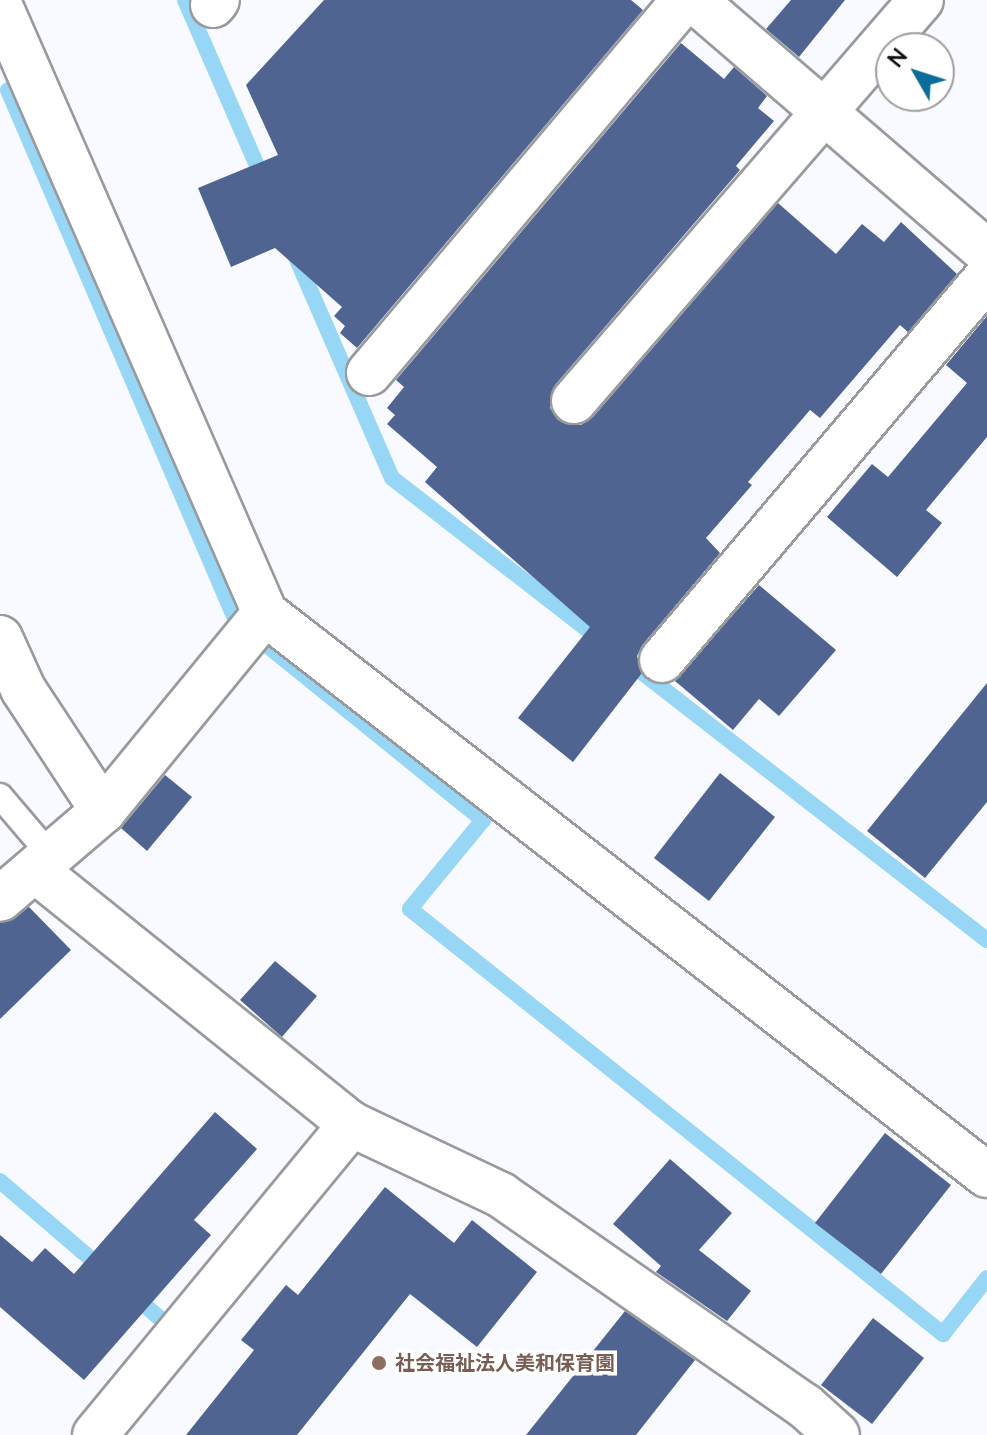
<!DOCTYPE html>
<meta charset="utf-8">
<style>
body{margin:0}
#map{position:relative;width:987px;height:1435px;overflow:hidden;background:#f8faff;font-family:"Nunito Sans","Noto Sans JP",sans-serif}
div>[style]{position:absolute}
.stream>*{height:16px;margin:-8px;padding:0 8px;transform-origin:8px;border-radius:8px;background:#98d6f6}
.building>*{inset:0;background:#506492}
.roads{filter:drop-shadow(2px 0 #989a9e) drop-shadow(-2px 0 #989a9e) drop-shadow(0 2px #989a9e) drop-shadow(0 -2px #989a9e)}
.service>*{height:24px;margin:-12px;padding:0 12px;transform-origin:12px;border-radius:12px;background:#fff}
.minor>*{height:44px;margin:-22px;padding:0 22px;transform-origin:22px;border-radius:22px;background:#fff}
.dots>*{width:22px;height:22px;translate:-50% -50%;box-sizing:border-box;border:4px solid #fff;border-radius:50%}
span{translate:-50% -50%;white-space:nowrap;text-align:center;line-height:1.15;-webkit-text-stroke:7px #fff;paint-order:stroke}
.education-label{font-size:20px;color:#785e54;font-weight:700}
.left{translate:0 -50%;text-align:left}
.north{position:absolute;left:875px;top:32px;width:80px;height:80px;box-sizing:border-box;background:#fff;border:2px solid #9f9fa0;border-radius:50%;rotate:309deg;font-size:22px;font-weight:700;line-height:32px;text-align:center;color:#0f0f11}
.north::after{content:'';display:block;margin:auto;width:28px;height:36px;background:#0c6d9b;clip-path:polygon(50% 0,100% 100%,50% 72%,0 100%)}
</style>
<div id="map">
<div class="stream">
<div style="left:185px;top:0;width:198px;rotate:66.5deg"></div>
<div style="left:8px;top:90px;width:578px;rotate:66.76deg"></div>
<div style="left:295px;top:255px;width:243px;rotate:66.5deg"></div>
<div style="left:392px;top:478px;width:269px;rotate:37.8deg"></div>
<div style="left:268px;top:646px;width:277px;rotate:39deg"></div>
<div style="left:483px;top:820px;width:115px;rotate:129.4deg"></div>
<div style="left:410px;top:909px;width:682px;rotate:38.57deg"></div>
<div style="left:943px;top:1334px;width:71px;rotate:-51.8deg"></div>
<div style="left:626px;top:660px;width:457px;rotate:37.8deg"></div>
<div style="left:0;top:1181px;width:138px;rotate:40.6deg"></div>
<div style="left:132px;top:1294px;width:41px;rotate:41.1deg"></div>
</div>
<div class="building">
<div style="clip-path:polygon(324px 0,631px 0,643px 10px,357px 348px,340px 333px,345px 326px,334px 316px,342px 307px,275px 248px,231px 267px,198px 188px,278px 155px,246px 85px)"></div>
<div style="clip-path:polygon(791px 0,845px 0,799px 57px,766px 29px)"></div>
<div style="clip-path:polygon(681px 43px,724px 79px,734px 67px,767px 96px,758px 108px,774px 121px,736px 166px,740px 170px,555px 385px,550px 408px,558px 420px,581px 425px,593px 417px,778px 203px,836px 254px,862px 224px,884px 242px,901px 222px,957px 274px,908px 332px,900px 325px,820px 418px,810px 410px,748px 482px,752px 485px,706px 538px,720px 553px,643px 644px,637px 656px,642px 673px,573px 762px,518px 718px,590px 627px,425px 482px,437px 467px,387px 424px,395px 415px,387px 408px,404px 387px,396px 380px)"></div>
<div style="clip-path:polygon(987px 316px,987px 437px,926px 510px,942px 523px,897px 577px,827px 517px,872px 464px,888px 477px,967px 383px,946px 365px)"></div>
<div style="clip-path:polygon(759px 585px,836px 650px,779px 716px,759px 699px,733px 730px,675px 681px)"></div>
<div style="clip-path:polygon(987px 683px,987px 802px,925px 878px,867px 831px)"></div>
<div style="clip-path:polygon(720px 773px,775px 817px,709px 901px,654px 858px)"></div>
<div style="clip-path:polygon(165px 775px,192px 797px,147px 851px,121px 828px)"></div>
<div style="clip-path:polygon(29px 907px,71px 950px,0 1019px,0 923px)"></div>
<div style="clip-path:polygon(275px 961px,317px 996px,282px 1037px,240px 1000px)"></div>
<div style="clip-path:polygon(215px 1112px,257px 1149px,194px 1220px,211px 1235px,84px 1380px,0 1307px,0 1235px,32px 1262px,45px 1248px,74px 1274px)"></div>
<div style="clip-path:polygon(885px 1133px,951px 1185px,881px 1274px,815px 1223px)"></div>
<div style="clip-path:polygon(670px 1159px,732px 1213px,699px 1250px,751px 1291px,727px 1321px,656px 1272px,661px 1266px,613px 1224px)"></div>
<div style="clip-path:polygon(385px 1187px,454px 1243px,472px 1220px,537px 1272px,477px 1347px,410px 1294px,297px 1435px,186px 1435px,254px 1350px,241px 1340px,286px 1285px,298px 1295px)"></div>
<div style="clip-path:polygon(625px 1311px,695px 1360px,636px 1435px,526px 1435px)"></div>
<div style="clip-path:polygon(873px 1318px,924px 1358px,872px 1424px,821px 1385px)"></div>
</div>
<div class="roads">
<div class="service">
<div style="left:0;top:796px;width:80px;rotate:49.6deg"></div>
</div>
<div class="minor">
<div style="left:694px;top:0;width:386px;rotate:40.7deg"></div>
<div style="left:213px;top:5px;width:6px;rotate:-51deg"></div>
<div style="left:0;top:6px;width:662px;rotate:66.42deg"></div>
<div style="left:369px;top:373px;width:488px;rotate:-49.8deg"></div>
<div style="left:574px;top:401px;width:530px;rotate:-49.13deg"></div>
<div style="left:0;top:638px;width:56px;rotate:65.7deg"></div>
<div style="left:23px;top:689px;width:146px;rotate:56.7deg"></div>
<div style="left:103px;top:811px;width:135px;rotate:139.5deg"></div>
<div style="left:662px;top:660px;width:502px;rotate:-49.68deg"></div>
<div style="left:103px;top:811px;width:256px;rotate:-50.7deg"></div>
<div style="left:265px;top:613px;width:915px;rotate:37.9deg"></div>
<div style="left:36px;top:871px;width:404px;rotate:38.8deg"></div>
<div style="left:351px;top:1124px;width:166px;rotate:25.3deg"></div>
<div style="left:501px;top:1195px;width:370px;rotate:34.8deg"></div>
<div style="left:805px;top:1406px;width:43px;rotate:42.2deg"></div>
<div style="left:95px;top:1435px;width:403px;rotate:-50.5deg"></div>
</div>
</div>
<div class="dots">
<div style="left:379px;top:1363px;background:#8d6e63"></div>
</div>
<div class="education-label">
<span class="left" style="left:395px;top:1363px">社会福祉法人美和保育園</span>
</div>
<div class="north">N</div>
</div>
